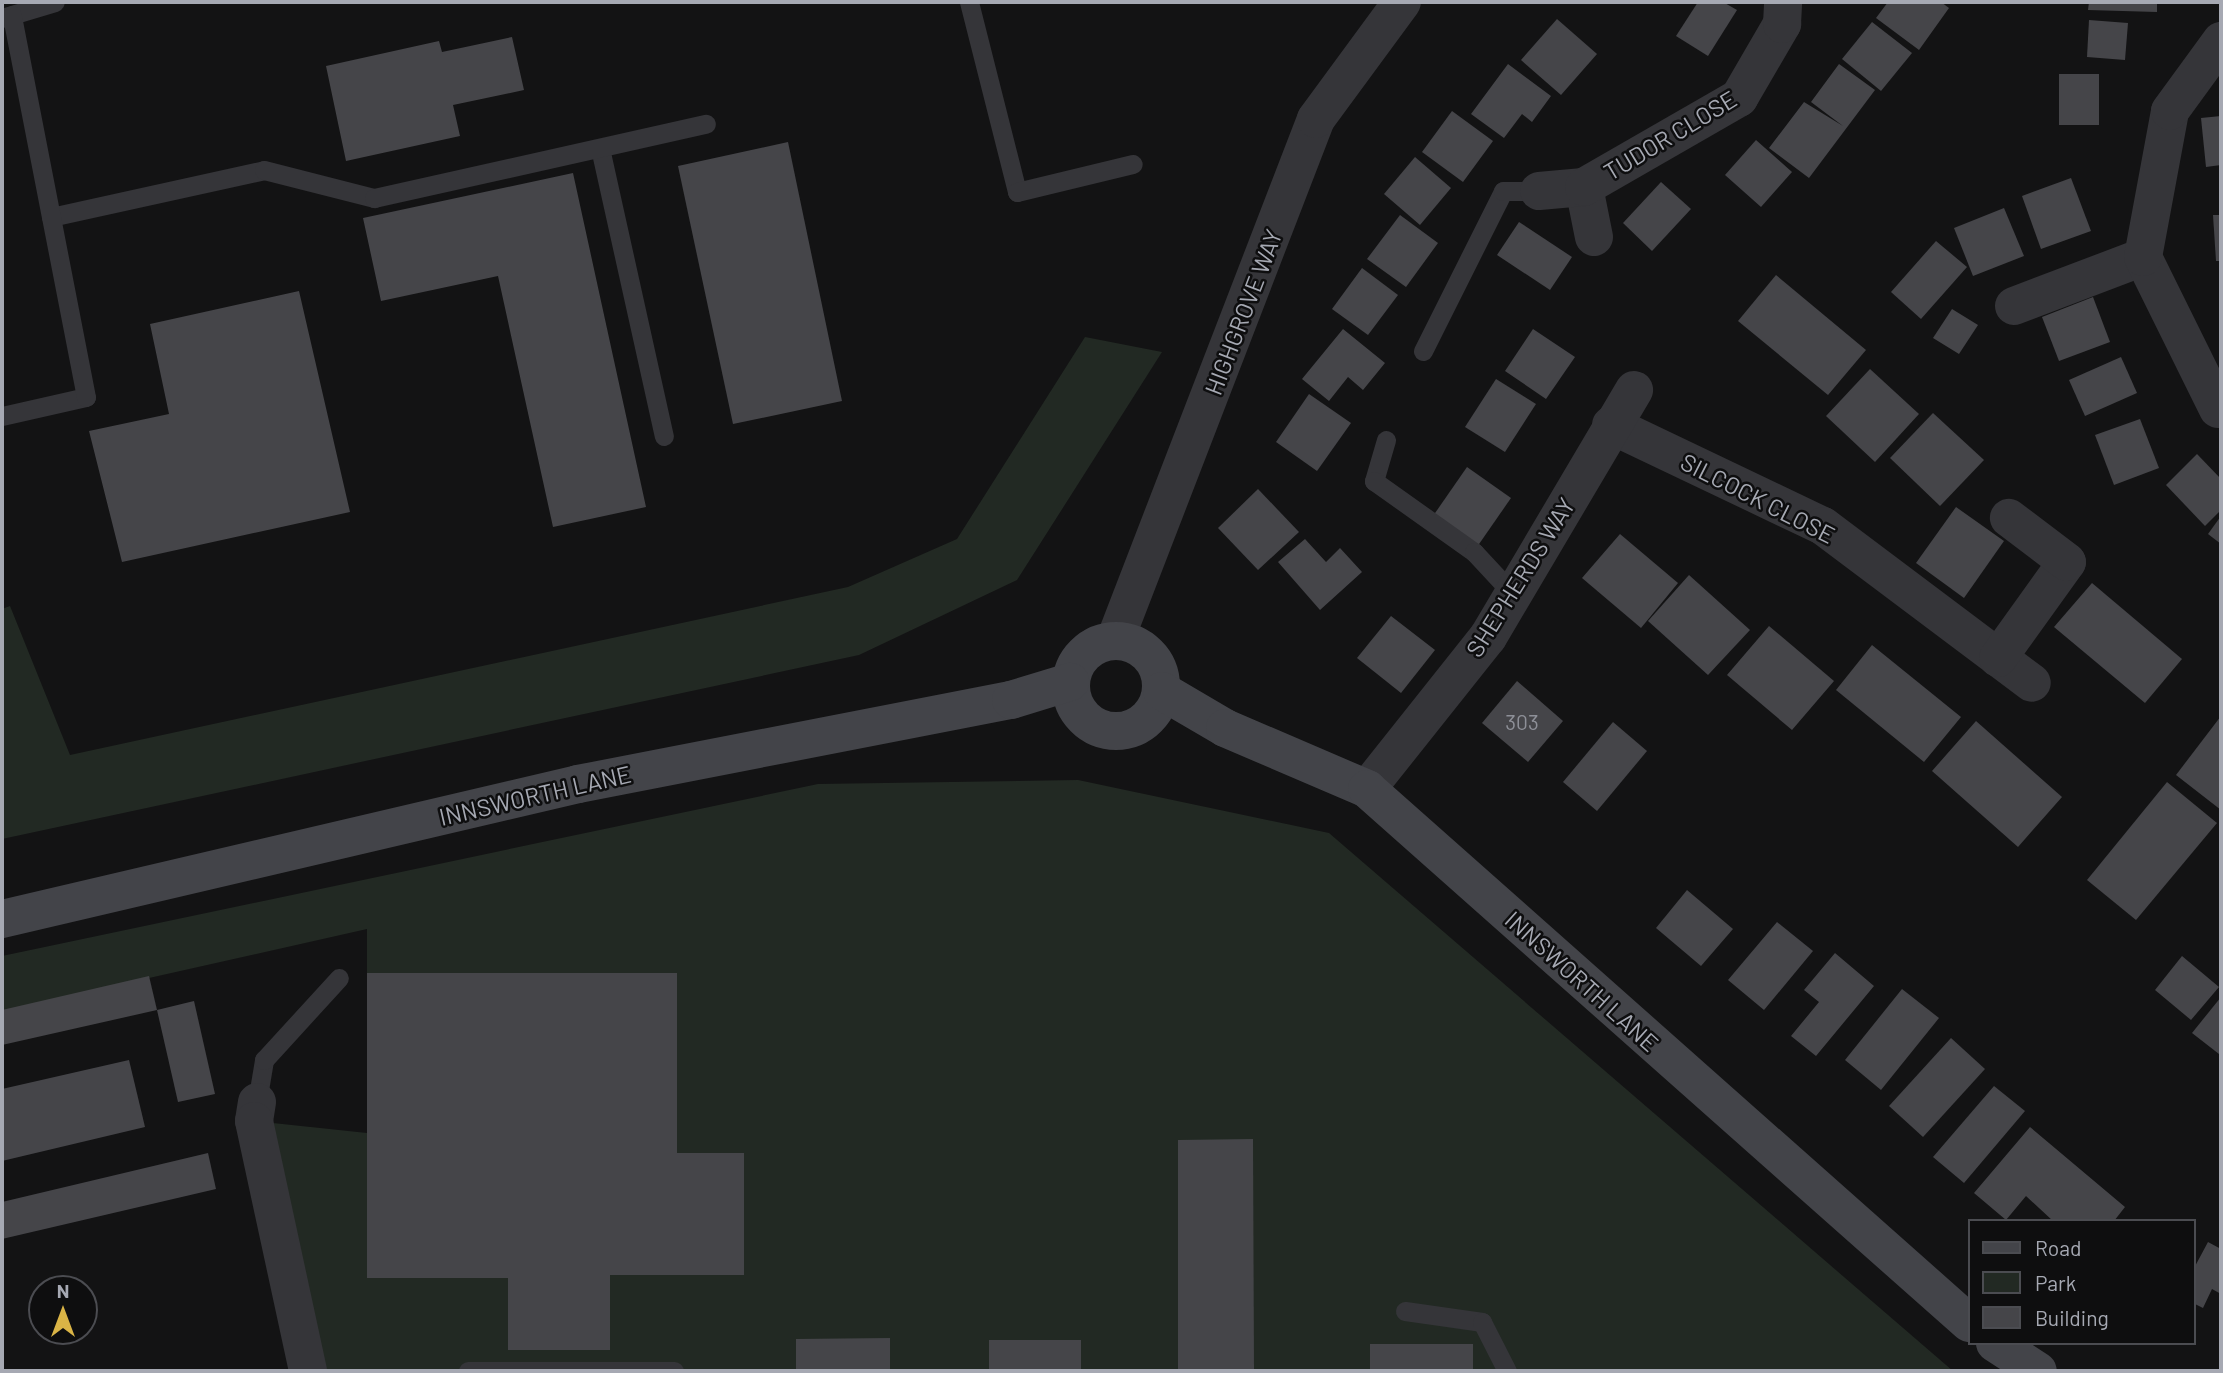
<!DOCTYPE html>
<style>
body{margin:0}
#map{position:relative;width:2223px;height:1373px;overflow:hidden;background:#131314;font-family:Barlow,sans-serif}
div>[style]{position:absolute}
.green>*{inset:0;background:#222923}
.building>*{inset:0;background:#454549}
.lane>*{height:19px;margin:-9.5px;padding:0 9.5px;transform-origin:9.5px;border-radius:9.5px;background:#353539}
.street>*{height:38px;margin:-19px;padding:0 19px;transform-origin:19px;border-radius:19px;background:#353539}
.secondary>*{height:38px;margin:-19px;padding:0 19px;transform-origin:19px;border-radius:19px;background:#434449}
.secondary>.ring{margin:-19px;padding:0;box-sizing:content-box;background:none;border:38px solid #434449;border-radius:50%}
span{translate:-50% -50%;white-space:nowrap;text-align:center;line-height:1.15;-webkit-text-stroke:5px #0e0e0f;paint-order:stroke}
.number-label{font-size:21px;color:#8e9098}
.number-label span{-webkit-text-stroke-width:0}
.street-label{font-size:24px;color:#a6a9b3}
.frame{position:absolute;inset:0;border:4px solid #a6a9b3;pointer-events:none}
.legend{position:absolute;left:1968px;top:1219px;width:228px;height:126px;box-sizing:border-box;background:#0e0e0f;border:2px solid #4b4c51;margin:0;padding:9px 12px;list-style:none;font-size:21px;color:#a6a9b3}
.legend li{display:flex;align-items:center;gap:14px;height:35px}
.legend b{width:35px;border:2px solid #4b4c51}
.north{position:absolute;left:28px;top:1275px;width:70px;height:70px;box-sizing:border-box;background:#0e0e0f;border:2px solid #4b4c51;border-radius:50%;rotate:0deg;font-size:19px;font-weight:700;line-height:28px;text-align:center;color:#a6a9b3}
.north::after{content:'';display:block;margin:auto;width:24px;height:32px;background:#dab446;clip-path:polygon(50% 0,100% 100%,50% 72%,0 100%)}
</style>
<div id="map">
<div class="green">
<div style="clip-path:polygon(1085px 337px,1162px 352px,1017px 580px,859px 655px,2px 839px,2px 609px,10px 606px,70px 755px,848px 587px,957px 539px)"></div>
<div style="clip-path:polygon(1078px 780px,1329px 833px,1953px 1371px,308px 1371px,254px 1121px,367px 1133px,367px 1278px,508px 1278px,508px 1350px,610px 1350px,610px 1275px,744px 1275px,744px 1153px,677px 1153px,677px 973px,367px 973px,367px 929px,2px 1011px,2px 956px,818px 784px)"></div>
</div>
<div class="building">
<div style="clip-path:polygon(1698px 2px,1723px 2px,1737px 10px,1708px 56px,1676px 36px)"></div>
<div style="clip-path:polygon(1888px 2px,1941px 2px,1949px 8px,1919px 50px,1876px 18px)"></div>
<div style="clip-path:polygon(2089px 2px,2157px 2px,2157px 12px,2088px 10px)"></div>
<div style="clip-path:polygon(1557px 19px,1597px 54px,1561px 95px,1521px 60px)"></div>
<div style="clip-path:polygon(2089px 20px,2128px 23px,2125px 60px,2087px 57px)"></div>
<div style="clip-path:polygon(1872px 22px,1912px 53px,1881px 91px,1842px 59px)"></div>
<div style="clip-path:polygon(512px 37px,524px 90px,453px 105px,460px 136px,346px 161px,326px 66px,439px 41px,442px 52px)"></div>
<div style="clip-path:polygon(1508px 64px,1551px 96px,1532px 122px,1522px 114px,1504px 138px,1471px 114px)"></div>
<div style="clip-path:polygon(1839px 64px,1875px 90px,1809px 178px,1769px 148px,1804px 102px,1843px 126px,1811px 102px)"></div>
<div style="clip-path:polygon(2059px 74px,2099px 74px,2099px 125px,2059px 125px)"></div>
<div style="clip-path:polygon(1452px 111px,1493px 141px,1463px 182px,1422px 152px)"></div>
<div style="clip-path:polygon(2221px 116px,2221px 165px,2206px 167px,2201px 118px)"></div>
<div style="clip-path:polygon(1756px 140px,1792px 172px,1761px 207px,1725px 175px)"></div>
<div style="clip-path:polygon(788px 142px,842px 401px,733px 424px,678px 166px)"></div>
<div style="clip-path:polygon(1415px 157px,1451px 188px,1420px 225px,1384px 194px)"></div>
<div style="clip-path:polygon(573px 173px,646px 507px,553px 527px,498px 276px,381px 301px,363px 218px)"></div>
<div style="clip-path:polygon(2071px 178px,2091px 231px,2041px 249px,2022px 196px)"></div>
<div style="clip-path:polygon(1661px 182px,1691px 209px,1652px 251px,1623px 223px)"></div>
<div style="clip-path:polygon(2004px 208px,2024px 256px,1973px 276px,1954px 228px)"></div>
<div style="clip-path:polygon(1400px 215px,1438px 243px,1406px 287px,1367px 259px)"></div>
<div style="clip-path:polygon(2213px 215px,2221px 215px,2221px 261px,2216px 261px)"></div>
<div style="clip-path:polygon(1519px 222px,1572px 257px,1550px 290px,1497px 255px)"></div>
<div style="clip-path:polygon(1936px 241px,1967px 267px,1921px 319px,1891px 292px)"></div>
<div style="clip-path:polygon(1362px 268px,1398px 295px,1368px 335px,1332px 309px)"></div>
<div style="clip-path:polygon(1776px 275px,1866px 350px,1828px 395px,1738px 321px)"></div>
<div style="clip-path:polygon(299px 291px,350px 512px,122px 562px,89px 431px,169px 414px,150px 324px)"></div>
<div style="clip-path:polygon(2093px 297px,2110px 342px,2059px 361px,2042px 317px)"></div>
<div style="clip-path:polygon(1952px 309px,1978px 325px,1959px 354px,1933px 338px)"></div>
<div style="clip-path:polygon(1343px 329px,1385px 363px,1363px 390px,1348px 377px,1329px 401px,1302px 379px)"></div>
<div style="clip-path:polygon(1533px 329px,1575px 357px,1546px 399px,1505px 371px)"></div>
<div style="clip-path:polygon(2121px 357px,2137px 393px,2085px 416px,2069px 380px)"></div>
<div style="clip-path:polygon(1870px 369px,1919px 414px,1875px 462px,1826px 416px)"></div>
<div style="clip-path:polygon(1496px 379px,1536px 404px,1505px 452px,1465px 427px)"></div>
<div style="clip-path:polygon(1309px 394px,1351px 423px,1317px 471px,1276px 442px)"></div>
<div style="clip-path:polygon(1933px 413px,1984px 460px,1940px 506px,1890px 458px)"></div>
<div style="clip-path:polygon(2140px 419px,2159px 468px,2114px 485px,2095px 435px)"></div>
<div style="clip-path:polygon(2197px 454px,2221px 479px,2221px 510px,2205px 526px,2166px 485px)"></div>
<div style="clip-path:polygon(1467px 467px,1511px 498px,1477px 547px,1433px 516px)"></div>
<div style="clip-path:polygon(1258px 489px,1299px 532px,1258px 570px,1218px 528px)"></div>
<div style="clip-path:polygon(1956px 507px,2004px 541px,1964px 598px,1916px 563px)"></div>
<div style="clip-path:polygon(2221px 516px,2221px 544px,2208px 534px)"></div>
<div style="clip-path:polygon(1620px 534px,1678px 583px,1641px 628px,1582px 578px)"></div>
<div style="clip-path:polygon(1305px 539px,1326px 562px,1340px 548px,1362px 572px,1320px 610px,1278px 562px)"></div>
<div style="clip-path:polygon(1689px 575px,1750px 630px,1708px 675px,1648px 621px)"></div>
<div style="clip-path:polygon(2092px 583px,2182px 659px,2145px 703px,2054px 627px)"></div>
<div style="clip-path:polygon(1391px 616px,1435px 650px,1401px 693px,1357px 658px)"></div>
<div style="clip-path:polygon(1769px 626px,1834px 681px,1792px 730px,1727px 675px)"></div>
<div style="clip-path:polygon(1872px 645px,1961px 717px,1924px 762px,1836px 690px)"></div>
<div style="clip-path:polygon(1517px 681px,1563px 721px,1528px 762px,1482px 723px)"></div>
<div style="clip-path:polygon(2221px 716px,2221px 810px,2176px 775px)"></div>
<div style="clip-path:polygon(1976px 721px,2062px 797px,2018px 847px,1932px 771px)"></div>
<div style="clip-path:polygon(1613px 722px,1647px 751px,1597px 811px,1563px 782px)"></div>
<div style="clip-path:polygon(2167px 782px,2217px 823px,2136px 920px,2087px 880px)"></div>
<div style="clip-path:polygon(1687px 890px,1733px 929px,1701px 966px,1656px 928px)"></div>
<div style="clip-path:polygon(1777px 922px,1813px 951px,1764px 1010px,1728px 980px)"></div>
<div style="clip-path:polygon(1835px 953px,1874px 986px,1816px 1056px,1791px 1036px,1819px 1002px,1804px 990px)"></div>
<div style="clip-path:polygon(2182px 956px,2219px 987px,2191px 1020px,2155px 990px)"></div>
<div style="clip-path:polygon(367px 973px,677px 973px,677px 1153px,744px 1153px,744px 1275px,610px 1275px,610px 1350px,508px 1350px,508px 1278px,367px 1278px)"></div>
<div style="clip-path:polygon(149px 976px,157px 1010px,2px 1045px,2px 1010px)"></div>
<div style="clip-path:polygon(1902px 989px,1939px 1018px,1881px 1090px,1845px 1060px)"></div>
<div style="clip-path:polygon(2221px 997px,2221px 1051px,2219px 1054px,2192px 1033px)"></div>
<div style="clip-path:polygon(194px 1001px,215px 1094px,178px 1102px,157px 1010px)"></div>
<div style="clip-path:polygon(1951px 1038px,1985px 1069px,1923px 1137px,1889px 1106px)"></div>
<div style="clip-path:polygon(129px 1060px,145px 1127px,2px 1161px,2px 1089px)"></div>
<div style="clip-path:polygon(1994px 1086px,2025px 1111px,1964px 1183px,1933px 1157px)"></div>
<div style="clip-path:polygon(2030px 1127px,2125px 1207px,2114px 1221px,2053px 1221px,2026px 1196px,2006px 1220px,1974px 1193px)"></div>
<div style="clip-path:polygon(1253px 1139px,1254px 1371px,1178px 1371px,1178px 1140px)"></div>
<div style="clip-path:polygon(208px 1153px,216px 1189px,2px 1239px,2px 1202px)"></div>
<div style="clip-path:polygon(2208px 1242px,2221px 1249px,2221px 1294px,2212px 1289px,2203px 1308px,2193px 1303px,2193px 1270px)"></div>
<div style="clip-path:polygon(890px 1338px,890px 1371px,796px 1371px,796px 1339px)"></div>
<div style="clip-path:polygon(989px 1340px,1081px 1340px,1081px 1371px,989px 1371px)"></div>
<div style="clip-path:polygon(1370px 1344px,1473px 1344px,1473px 1371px,1370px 1371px)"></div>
</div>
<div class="lane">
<div style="left:969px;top:2px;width:196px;rotate:75.8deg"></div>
<div style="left:1017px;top:192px;width:119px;rotate:-13.6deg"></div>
<div style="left:2px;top:18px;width:55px;rotate:-16.8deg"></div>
<div style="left:600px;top:148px;width:295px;rotate:77.5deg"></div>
<div style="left:51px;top:217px;width:218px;rotate:-12.4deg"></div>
<div style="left:264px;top:170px;width:114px;rotate:14.3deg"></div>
<div style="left:374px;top:198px;width:340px;rotate:-12.6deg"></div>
<div style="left:1423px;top:351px;width:179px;rotate:-63.4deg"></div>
<div style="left:1503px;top:191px;width:36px"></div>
<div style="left:2px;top:416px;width:86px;rotate:-12.7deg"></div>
<div style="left:86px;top:397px;width:389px;rotate:-101deg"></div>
<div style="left:1386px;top:440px;width:43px;rotate:106.3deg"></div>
<div style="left:1374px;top:481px;width:123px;rotate:35.4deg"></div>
<div style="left:1474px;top:552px;width:57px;rotate:47.1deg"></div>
<div style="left:257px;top:1102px;width:43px;rotate:-80.5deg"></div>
<div style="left:264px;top:1060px;width:111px;rotate:-47.6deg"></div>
<div style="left:1405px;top:1311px;width:78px;rotate:8.1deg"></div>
<div style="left:1482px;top:1322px;width:55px;rotate:63deg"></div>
<div style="left:468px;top:1371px;width:206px"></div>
</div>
<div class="street">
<div style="left:1584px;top:187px;width:51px;rotate:78.7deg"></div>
<div style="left:1539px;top:191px;width:45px;rotate:-5.1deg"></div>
<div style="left:1584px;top:187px;width:179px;rotate:-29.9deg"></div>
<div style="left:1739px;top:98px;width:86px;rotate:-59.8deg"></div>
<div style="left:1782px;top:24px;width:22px;rotate:-87deg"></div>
<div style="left:2014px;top:306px;width:138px;rotate:-20.8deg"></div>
<div style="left:2218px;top:409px;width:169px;rotate:-116.3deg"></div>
<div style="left:2143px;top:257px;width:148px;rotate:-79.5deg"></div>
<div style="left:2170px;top:111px;width:87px;rotate:-53.9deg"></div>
<div style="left:1611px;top:425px;width:235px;rotate:25.5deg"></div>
<div style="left:1823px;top:526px;width:261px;rotate:36.9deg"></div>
<div style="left:1115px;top:640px;width:558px;rotate:-68.9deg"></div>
<div style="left:1316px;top:119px;width:145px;rotate:-53.7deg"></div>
<div style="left:1998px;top:658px;width:118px;rotate:-54.3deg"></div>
<div style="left:2067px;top:562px;width:73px;rotate:-142.8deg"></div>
<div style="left:1367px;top:789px;width:194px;rotate:-51.5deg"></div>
<div style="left:1488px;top:637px;width:287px;rotate:-59.4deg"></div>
<div style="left:257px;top:1102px;width:19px;rotate:99deg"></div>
<div style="left:254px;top:1121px;width:256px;rotate:77.8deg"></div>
</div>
<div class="secondary">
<div class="ring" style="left:1071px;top:641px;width:52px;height:52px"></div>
<div style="left:1162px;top:691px;width:73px;rotate:30.4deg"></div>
<div style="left:1225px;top:728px;width:155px;rotate:23.2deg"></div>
<div style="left:1367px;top:789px;width:805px;rotate:41.57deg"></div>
<div style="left:2px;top:919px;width:592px;rotate:-13.19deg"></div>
<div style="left:578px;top:784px;width:441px;rotate:-11deg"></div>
<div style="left:1011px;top:700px;width:62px;rotate:-17deg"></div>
<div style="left:1995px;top:1343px;width:51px;rotate:33.1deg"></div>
</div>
<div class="number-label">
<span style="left:1522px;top:722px">303</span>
</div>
<div class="street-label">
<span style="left:1670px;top:135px;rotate:-31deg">TUDOR CLOSE</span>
<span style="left:1243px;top:312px;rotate:-69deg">HIGHGROVE WAY</span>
<span style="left:1758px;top:498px;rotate:27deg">SILCOCK CLOSE</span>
<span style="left:1520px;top:577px;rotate:-58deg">SHEPHERDS WAY</span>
<span style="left:535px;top:795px;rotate:-13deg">INNSWORTH LANE</span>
<span style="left:1582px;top:981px;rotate:42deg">INNSWORTH LANE</span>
</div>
<div class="frame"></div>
<ul class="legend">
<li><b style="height:9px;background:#434449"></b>Road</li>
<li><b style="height:19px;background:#222923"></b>Park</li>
<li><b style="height:19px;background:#454549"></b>Building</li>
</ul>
<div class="north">N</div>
</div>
